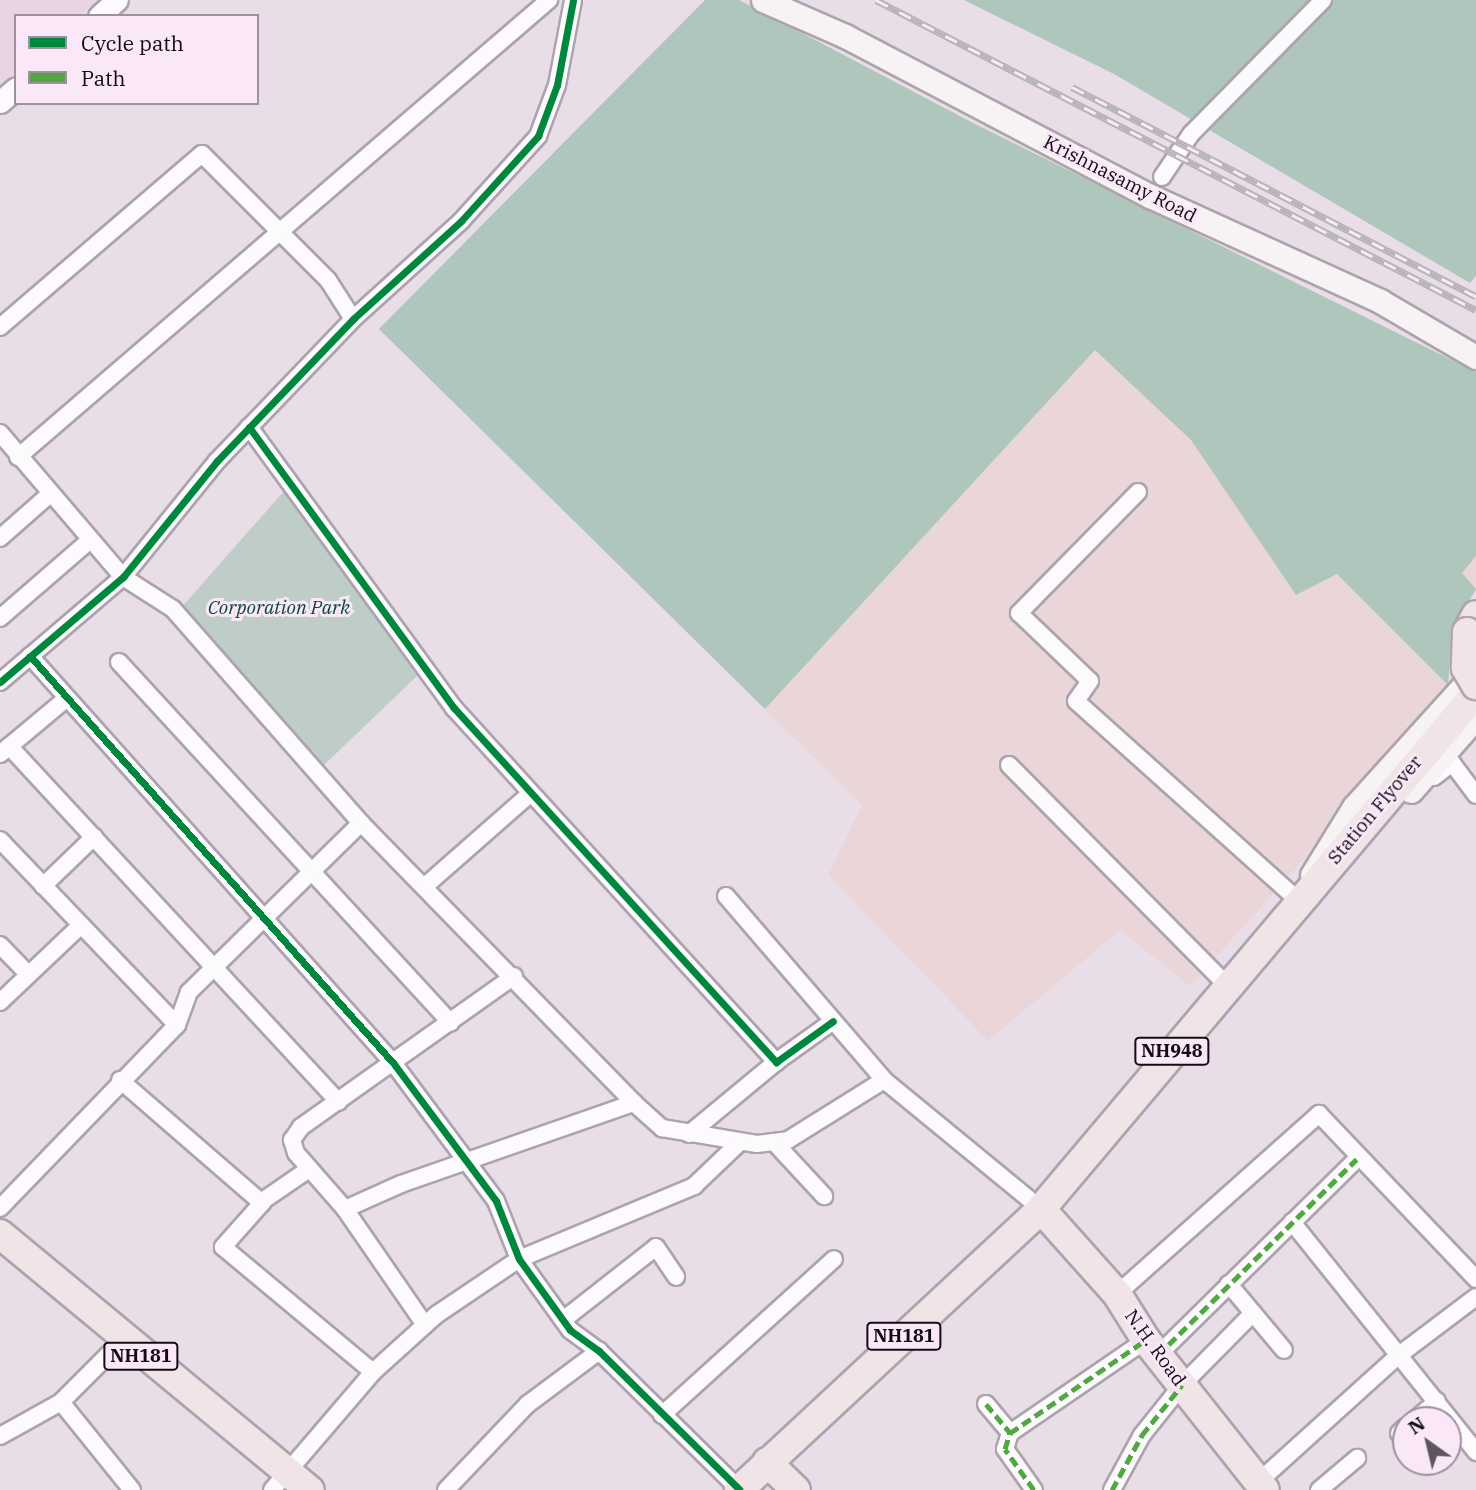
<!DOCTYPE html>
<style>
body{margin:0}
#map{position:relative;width:1476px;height:1490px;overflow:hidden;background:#e9dee8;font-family:"IBM Plex Serif",serif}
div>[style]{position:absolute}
.industrial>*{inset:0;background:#ead6d9}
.built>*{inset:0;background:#e7d5e6}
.green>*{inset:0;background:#bfcdc8}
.forest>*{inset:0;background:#afc6bd}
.roads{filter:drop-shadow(2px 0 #aca4ac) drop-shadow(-2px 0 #aca4ac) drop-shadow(0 2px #aca4ac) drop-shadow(0 -2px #aca4ac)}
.minor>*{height:16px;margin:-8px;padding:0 8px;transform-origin:8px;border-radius:8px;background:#fcfafc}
.tertiary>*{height:21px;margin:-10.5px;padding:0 10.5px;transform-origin:10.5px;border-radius:10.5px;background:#fcfafc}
.secondary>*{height:23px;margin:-11.5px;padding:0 11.5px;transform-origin:11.5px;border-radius:11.5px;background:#f7f2f3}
.trunk>*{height:28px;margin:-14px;padding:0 14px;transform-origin:14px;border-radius:14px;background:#f0e4e6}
.rail>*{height:7px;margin-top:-3.5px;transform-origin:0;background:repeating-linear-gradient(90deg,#fae8f9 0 13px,#b7b4b7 0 26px);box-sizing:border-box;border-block:2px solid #b7b4b7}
.bridges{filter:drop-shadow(2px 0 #b8a4a9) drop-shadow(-2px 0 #b8a4a9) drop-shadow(0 2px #b8a4a9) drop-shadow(0 -2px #b8a4a9)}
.trunk-bridge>*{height:28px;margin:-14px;padding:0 14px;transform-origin:14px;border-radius:14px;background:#f0e4e6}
.quiet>*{height:5px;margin-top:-2.5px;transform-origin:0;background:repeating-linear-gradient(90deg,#51a842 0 10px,transparent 0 15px)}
.cycleway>*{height:7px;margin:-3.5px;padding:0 3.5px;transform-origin:3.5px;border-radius:3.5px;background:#00873e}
span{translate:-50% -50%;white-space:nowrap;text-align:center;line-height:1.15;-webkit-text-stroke:6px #fae8f9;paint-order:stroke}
.shield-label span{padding:2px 5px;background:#fae8f9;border:2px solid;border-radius:5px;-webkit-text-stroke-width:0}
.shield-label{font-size:18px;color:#130d13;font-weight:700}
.street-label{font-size:19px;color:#130d13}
.park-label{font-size:19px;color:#064a33;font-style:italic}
.legend{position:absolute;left:14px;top:14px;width:245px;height:91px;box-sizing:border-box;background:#fae8f9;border:2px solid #9e909d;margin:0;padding:9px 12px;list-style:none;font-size:21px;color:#130d13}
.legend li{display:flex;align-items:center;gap:14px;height:35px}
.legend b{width:35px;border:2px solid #9e909d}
.north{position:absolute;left:1392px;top:1406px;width:70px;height:70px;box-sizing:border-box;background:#fae8f9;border:2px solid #9e909d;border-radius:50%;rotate:326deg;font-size:19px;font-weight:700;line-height:28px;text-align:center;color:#130d13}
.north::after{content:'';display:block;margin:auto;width:24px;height:32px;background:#5e565e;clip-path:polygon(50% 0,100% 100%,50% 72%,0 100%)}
</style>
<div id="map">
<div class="industrial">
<div style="clip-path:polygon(705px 0,739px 0,975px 124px,1476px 372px,1476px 589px,1452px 630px,1448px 685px,1309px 854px,1190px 986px,1120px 930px,988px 1041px,828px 875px,862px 805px,379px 329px)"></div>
</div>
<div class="built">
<div style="clip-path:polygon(0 0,96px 0,79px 16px,16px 16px,16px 74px,0 88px)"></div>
</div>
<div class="green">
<div style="clip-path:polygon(285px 490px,417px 676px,323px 766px,180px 609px)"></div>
</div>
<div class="forest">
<div style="clip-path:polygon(705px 0,739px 0,975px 124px,1476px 372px,1476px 556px,1462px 573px,1476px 589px,1452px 630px,1448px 685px,1337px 574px,1296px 595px,1191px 440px,1095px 350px,765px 709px,379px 329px)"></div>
<div style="clip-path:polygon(964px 0,1476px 0,1476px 276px,1470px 283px,1114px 74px)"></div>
</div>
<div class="roads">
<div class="minor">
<div style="left:1162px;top:177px;width:52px;rotate:-56deg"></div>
<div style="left:1191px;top:134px;width:188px;rotate:-45.4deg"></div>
<div style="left:0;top:327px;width:266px;rotate:-40.6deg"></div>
<div style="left:202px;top:154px;width:178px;rotate:45deg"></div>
<div style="left:328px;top:280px;width:46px;rotate:57.3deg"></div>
<div style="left:249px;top:427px;width:348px;rotate:53.9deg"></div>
<div style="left:454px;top:708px;width:479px;rotate:47.7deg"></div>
<div style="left:776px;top:1062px;width:70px;rotate:-35.7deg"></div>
<div style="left:0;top:433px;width:189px;rotate:49.5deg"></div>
<div style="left:123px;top:577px;width:59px;rotate:32.6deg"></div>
<div style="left:173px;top:609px;width:285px;rotate:48.7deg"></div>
<div style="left:361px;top:823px;width:391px;rotate:45.7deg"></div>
<div style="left:18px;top:457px;width:701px;rotate:-40.72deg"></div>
<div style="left:1138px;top:492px;width:170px;rotate:134.5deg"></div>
<div style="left:1019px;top:613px;width:98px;rotate:43.8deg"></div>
<div style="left:1090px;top:681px;width:24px;rotate:125deg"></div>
<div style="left:1076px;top:701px;width:298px;rotate:41.9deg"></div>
<div style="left:0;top:538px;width:65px;rotate:-41.3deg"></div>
<div style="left:0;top:618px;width:119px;rotate:-40.9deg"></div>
<div style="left:30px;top:656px;width:547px;rotate:48.26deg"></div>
<div style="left:394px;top:1064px;width:171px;rotate:53.3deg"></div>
<div style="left:496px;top:1201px;width:62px;rotate:68.4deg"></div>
<div style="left:519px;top:1259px;width:87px;rotate:54.3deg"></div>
<div style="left:570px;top:1330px;width:36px;rotate:36deg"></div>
<div style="left:599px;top:1351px;width:197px;rotate:44.6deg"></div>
<div style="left:119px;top:662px;width:490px;rotate:47.4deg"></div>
<div style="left:0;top:682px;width:162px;rotate:-40.5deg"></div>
<div style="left:123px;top:577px;width:149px;rotate:-51deg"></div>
<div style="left:217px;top:461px;width:197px;rotate:-46.2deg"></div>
<div style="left:353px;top:319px;width:146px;rotate:-42.2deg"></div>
<div style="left:461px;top:221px;width:115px;rotate:-47.8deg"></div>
<div style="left:538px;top:136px;width:54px;rotate:-69.6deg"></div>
<div style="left:557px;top:85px;width:86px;rotate:-79.3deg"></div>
<div style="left:9px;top:746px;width:485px;rotate:47.2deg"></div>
<div style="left:0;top:754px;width:86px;rotate:-39.8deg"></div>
<div style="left:1009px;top:765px;width:310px;rotate:45.3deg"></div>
<div style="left:1434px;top:777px;width:23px;rotate:-38deg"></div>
<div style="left:1452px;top:763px;width:40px;rotate:53deg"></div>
<div style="left:0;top:840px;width:256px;rotate:46.3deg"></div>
<div style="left:43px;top:886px;width:71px;rotate:-43.9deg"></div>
<div style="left:424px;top:887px;width:142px;rotate:-41.3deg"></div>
<div style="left:726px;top:896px;width:243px;rotate:49.3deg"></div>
<div style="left:884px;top:1080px;width:203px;rotate:39.4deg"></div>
<div style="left:0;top:945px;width:40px;rotate:46deg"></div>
<div style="left:0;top:1002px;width:112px;rotate:-43.5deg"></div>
<div style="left:120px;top:1080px;width:188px;rotate:40.9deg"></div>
<div style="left:262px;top:1203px;width:59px;rotate:131.6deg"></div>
<div style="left:223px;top:1247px;width:195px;rotate:39.8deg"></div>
<div style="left:689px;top:1134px;width:113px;rotate:-39.6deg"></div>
<div style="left:774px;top:1142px;width:74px;rotate:47.2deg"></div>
<div style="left:261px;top:1202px;width:58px;rotate:-34.5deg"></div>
<div style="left:0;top:1208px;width:255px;rotate:-46deg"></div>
<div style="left:177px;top:1025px;width:35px;rotate:-70deg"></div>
<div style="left:189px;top:992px;width:241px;rotate:-44.5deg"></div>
<div style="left:345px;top:1209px;width:61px;rotate:-24.1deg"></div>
<div style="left:401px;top:1184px;width:247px;rotate:-19.2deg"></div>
<div style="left:634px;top:1103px;width:38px;rotate:42deg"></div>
<div style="left:662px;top:1128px;width:96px;rotate:9.6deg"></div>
<div style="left:757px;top:1144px;width:31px;rotate:-7deg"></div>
<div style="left:788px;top:1140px;width:113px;rotate:-32deg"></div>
<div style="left:1292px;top:1222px;width:295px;rotate:51.3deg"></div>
<div style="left:1117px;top:1294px;width:271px;rotate:-41.7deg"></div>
<div style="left:1319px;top:1114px;width:228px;rotate:46.4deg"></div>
<div style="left:1253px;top:1313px;width:48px;rotate:50deg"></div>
<div style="left:563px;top:1320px;width:118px;rotate:-38.1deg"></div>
<div style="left:656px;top:1247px;width:36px;rotate:56deg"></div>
<div style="left:425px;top:1325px;width:141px;rotate:-124.6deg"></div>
<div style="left:345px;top:1209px;width:74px;rotate:-131.2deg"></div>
<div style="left:296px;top:1153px;width:14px;rotate:-107deg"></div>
<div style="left:292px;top:1140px;width:16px;rotate:-55deg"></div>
<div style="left:301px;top:1127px;width:261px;rotate:-35.3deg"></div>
<div style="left:1158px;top:1355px;width:279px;rotate:-44.6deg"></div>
<div style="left:61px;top:1402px;width:113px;rotate:51.1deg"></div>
<div style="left:986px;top:1404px;width:38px;rotate:50deg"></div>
<div style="left:662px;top:1415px;width:232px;rotate:-42.2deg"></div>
<div style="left:1415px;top:1420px;width:29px;rotate:-41deg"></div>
<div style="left:1399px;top:1433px;width:9px;rotate:-41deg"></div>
<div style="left:0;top:1436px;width:70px;rotate:-29.1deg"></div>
<div style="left:61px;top:1402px;width:88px;rotate:-45deg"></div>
<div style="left:1256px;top:1484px;width:193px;rotate:-42.1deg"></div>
<div style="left:1399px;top:1355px;width:96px;rotate:-37deg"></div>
<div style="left:272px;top:1490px;width:155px;rotate:-49.4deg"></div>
<div style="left:373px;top:1372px;width:85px;rotate:-42.1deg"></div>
<div style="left:436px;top:1315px;width:100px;rotate:-34deg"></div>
<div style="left:519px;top:1259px;width:190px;rotate:-22.6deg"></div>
<div style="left:694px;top:1186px;width:62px;rotate:-43.7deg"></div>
<div style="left:446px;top:1490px;width:119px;rotate:-46.4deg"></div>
<div style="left:528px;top:1404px;width:89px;rotate:-36.7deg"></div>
<div style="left:1034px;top:1490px;width:50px;rotate:-125.3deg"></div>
<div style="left:1005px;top:1449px;width:17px;rotate:-73deg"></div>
<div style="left:1010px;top:1433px;width:165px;rotate:-34.4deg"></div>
<div style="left:1112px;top:1490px;width:63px;rotate:-61.4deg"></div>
<div style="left:1142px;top:1435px;width:64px;rotate:-51.3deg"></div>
<div style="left:1182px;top:1385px;width:101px;rotate:-45.4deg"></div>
<div style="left:1253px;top:1313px;width:38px;rotate:-130deg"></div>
<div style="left:1319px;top:1490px;width:50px;rotate:-40.1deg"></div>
</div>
<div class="tertiary">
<div style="left:99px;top:16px;width:24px;rotate:-42deg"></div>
<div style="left:0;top:102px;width:21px;rotate:-41deg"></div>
</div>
<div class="secondary">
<div style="left:763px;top:0;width:90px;rotate:23.7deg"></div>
<div style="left:845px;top:36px;width:344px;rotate:27.7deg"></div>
<div style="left:1150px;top:196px;width:253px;rotate:24.5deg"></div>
<div style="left:1380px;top:301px;width:111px;rotate:30.3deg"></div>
<div style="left:1411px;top:791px;width:98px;rotate:-48.7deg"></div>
<div style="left:1312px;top:875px;width:80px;rotate:-58.3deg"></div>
<div style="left:1354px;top:807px;width:182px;rotate:-47.9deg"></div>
</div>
<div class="trunk">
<div style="left:1467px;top:632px;width:19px;rotate:-62deg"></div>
<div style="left:1041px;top:1209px;width:114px;rotate:48.2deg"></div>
<div style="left:1117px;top:1294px;width:54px;rotate:57.8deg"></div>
<div style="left:1146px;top:1340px;width:191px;rotate:51.6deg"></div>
<div style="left:0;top:1234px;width:402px;rotate:39.6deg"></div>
<div style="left:767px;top:1462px;width:40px;rotate:44deg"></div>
<div style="left:739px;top:1490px;width:413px;rotate:-42.9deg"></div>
<div style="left:1041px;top:1209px;width:668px;rotate:-49.85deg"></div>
<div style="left:1472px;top:698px;width:14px;rotate:-78deg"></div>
</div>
</div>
<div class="rail">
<div style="left:876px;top:0;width:675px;rotate:27.32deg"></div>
<div style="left:1072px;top:87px;width:455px;rotate:27.4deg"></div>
</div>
<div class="bridges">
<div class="trunk-bridge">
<div style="left:1467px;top:632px;width:36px;rotate:92deg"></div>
<div style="left:1466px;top:668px;width:20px;rotate:60deg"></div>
</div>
</div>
<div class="quiet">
<div style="left:1158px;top:1355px;width:279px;rotate:-44.6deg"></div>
<div style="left:986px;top:1404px;width:38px;rotate:50deg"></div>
<div style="left:1034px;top:1490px;width:50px;rotate:-125.3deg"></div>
<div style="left:1005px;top:1449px;width:17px;rotate:-73deg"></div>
<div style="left:1010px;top:1433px;width:165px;rotate:-34.4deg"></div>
<div style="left:1112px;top:1490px;width:63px;rotate:-61.4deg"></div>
<div style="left:1142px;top:1435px;width:64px;rotate:-51.3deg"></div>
</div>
<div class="cycleway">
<div style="left:249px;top:427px;width:348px;rotate:53.9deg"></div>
<div style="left:454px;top:708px;width:479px;rotate:47.7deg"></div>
<div style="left:776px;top:1062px;width:70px;rotate:-35.7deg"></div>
<div style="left:30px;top:656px;width:547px;rotate:48.26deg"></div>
<div style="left:394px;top:1064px;width:171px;rotate:53.3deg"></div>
<div style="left:496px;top:1201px;width:62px;rotate:68.4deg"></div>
<div style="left:519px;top:1259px;width:87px;rotate:54.3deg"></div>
<div style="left:570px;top:1330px;width:36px;rotate:36deg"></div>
<div style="left:599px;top:1351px;width:197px;rotate:44.6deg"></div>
<div style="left:0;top:682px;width:162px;rotate:-40.5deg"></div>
<div style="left:123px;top:577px;width:149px;rotate:-51deg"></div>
<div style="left:217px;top:461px;width:197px;rotate:-46.2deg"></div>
<div style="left:353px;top:319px;width:146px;rotate:-42.2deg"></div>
<div style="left:461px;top:221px;width:115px;rotate:-47.8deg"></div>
<div style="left:538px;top:136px;width:54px;rotate:-69.6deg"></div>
<div style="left:557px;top:85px;width:86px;rotate:-79.3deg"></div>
</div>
<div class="shield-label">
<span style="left:1172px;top:1051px">NH948</span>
<span style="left:904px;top:1336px">NH181</span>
<span style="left:141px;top:1356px">NH181</span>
</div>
<div class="street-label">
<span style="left:1120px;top:179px;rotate:27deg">Krishnasamy Road</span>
<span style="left:1375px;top:810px;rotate:-50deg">Station Flyover</span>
<span style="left:1155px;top:1348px;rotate:54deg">N.H. Road</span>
</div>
<div class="park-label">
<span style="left:279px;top:608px">Corporation Park</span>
</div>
<ul class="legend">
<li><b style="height:9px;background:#00873e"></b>Cycle path</li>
<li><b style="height:9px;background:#51a842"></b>Path</li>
</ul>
<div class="north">N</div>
</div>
